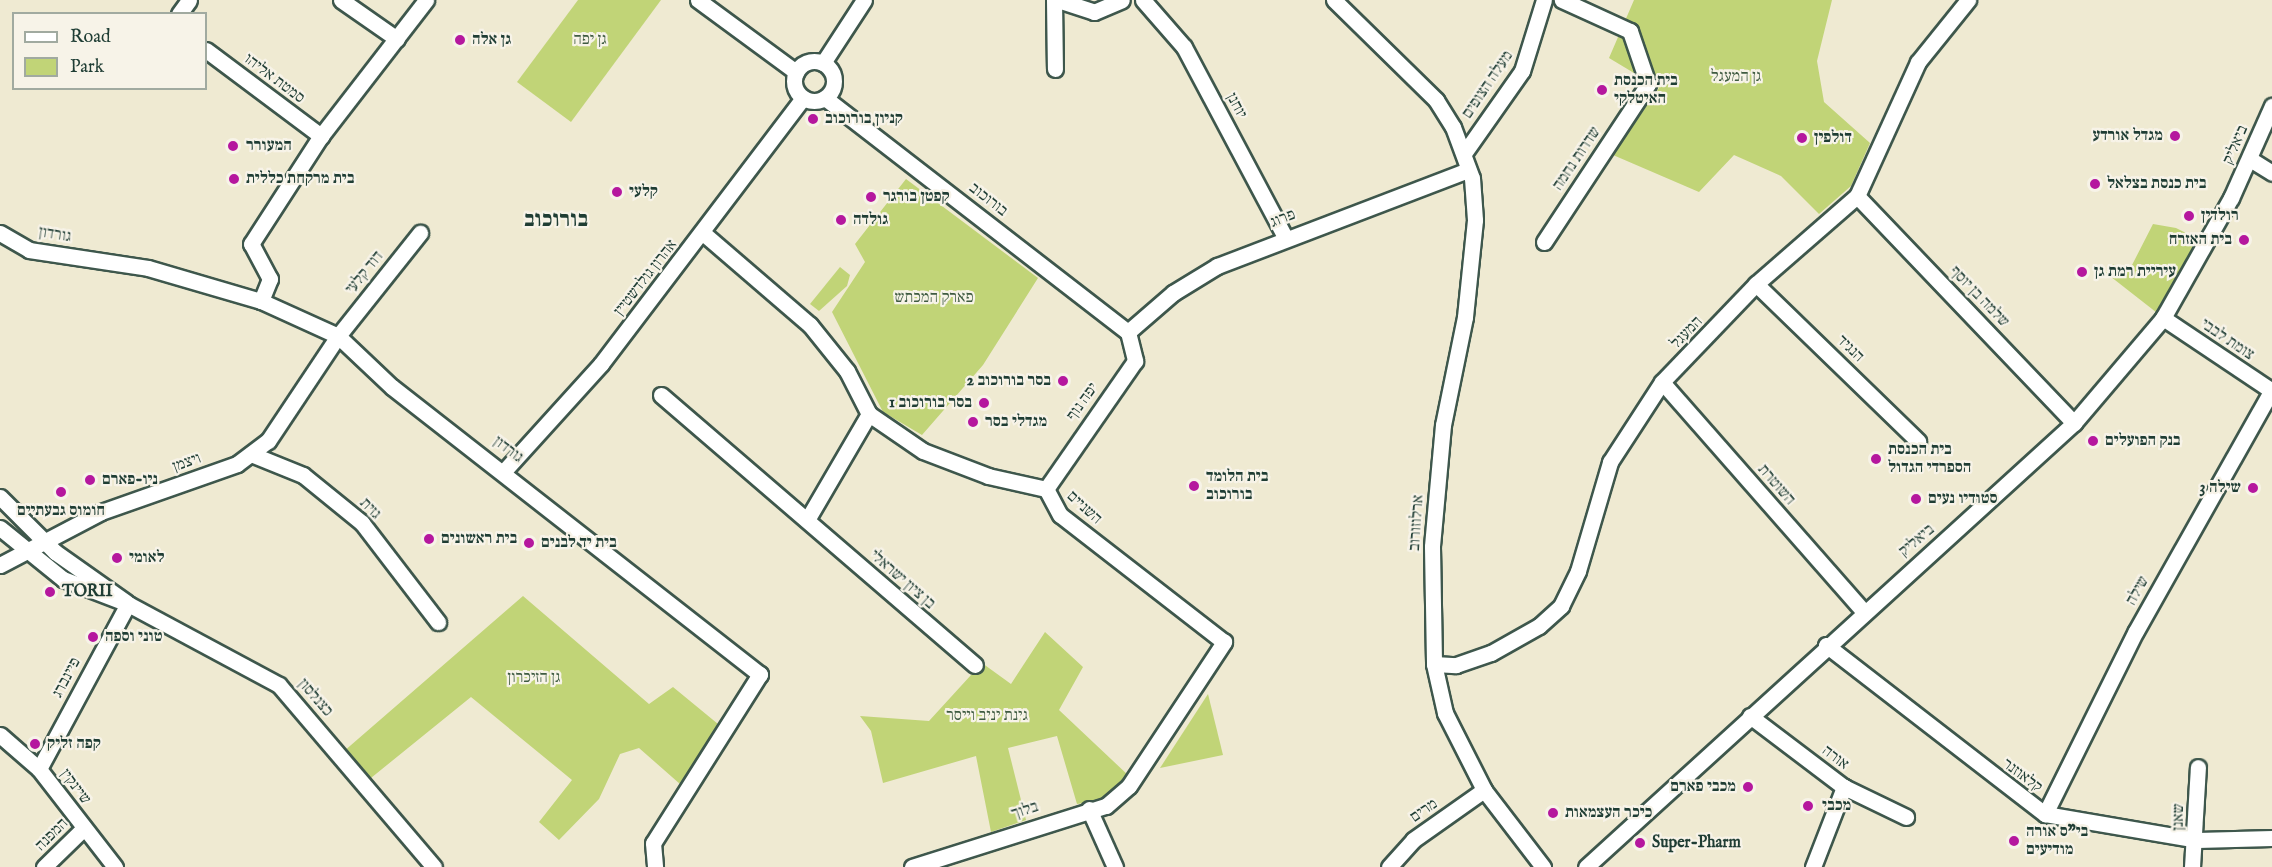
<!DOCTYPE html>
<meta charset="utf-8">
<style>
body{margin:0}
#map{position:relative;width:2272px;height:867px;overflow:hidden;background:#efead2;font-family:"IM FELL English","Frank Ruhl Libre",serif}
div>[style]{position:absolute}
.green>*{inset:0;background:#c1d477}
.roads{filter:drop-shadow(2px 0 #3e574c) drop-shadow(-2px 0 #3e574c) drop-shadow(0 2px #3e574c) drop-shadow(0 -2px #3e574c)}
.minor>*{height:15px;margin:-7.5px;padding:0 7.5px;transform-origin:7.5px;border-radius:7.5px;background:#fff}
.minor>.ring{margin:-7.5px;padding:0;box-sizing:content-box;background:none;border:15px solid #fff;border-radius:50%}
.dots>*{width:16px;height:16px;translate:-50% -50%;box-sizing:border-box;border:3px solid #f7f3e8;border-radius:50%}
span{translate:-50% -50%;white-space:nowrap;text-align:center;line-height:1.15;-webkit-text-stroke:4.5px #f7f3e8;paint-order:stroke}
.poi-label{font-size:16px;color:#1f3d34;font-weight:700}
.left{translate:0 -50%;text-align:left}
.right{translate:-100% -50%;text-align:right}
.park-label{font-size:16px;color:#3f5b41}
.street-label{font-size:16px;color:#1f3d34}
.district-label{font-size:22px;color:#1f3d34;font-weight:700}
.legend{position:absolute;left:12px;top:12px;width:195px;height:78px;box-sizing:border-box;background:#f7f3e8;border:2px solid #a1aaa0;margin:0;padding:8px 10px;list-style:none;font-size:18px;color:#1f3d34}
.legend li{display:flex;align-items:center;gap:12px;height:30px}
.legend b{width:30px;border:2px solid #a1aaa0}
</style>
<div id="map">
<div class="green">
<div style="clip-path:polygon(578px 0,661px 0,571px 122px,517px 82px)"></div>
<div style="clip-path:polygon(1634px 0,1832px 0,1817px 61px,1824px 102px,1870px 143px,1851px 186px,1819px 214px,1781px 176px,1734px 155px,1699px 192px,1613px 155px,1659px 88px,1609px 58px)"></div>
<div style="clip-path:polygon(906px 179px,1038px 278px,983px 365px,922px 435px,883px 412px,832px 312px,865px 262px,855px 244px)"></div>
<div style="clip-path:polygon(2153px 224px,2176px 228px,2204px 242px,2161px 316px,2106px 273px,2113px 264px,2126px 271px,2131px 267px)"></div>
<div style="clip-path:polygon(840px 267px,850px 275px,847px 286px,819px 311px,810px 304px)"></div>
<div style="clip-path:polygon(523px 596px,649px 704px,673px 687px,718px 724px,717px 740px,680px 784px,639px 748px,620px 754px,599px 799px,559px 840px,539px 822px,572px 780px,471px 697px,366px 782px,343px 752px)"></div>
<div style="clip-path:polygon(1045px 632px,1083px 667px,1059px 710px,1129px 776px,1105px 800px,1077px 804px,1057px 736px,1008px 748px,1026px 820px,991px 832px,976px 756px,883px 783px,871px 731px,860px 716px,929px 721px,982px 663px,1011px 684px)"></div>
<div style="clip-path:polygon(1208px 694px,1223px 755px,1160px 768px)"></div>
</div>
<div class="roads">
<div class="minor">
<div style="left:341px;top:0;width:68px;rotate:34.9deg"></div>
<div style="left:698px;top:0;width:122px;rotate:36.3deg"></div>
<div style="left:1054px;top:0;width:69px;rotate:89.2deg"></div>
<div style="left:1058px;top:0;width:38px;rotate:18deg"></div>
<div style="left:1094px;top:12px;width:30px;rotate:-23deg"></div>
<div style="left:1143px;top:0;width:62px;rotate:48.9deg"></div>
<div style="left:1184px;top:47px;width:215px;rotate:62deg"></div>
<div style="left:1334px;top:0;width:143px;rotate:44.4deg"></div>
<div style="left:1436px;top:100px;width:32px;rotate:58deg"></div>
<div style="left:1453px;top:127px;width:54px;rotate:69.6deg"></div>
<div style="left:1472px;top:178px;width:42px;rotate:85.9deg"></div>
<div style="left:1475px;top:220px;width:98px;rotate:95.9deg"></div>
<div style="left:1465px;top:317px;width:110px;rotate:101.5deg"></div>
<div style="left:1443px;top:425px;width:122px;rotate:95.2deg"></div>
<div style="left:1432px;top:547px;width:117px;rotate:89deg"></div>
<div style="left:1434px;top:664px;width:50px;rotate:77.3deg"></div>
<div style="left:1445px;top:713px;width:86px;rotate:63.1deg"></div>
<div style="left:1484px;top:790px;width:97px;rotate:52.5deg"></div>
<div style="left:179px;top:14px;width:17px;rotate:-54deg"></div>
<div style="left:206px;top:50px;width:144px;rotate:36.8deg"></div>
<div class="ring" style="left:794px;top:61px;width:25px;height:25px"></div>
<div style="left:823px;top:63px;width:75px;rotate:-56.9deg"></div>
<div style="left:825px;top:98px;width:383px;rotate:37.7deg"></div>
<div style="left:1128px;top:332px;width:30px;rotate:76deg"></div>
<div style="left:1135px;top:361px;width:156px;rotate:124.8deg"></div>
<div style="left:1465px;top:152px;width:99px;rotate:-54.9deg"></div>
<div style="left:1522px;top:71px;width:74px;rotate:-72.8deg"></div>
<div style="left:2250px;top:159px;width:26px;rotate:32deg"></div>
<div style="left:1857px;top:196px;width:314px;rotate:46.3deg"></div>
<div style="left:0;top:233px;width:34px;rotate:30deg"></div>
<div style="left:29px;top:250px;width:120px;rotate:8.6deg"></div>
<div style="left:148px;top:268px;width:118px;rotate:16.3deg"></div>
<div style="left:261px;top:301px;width:85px;rotate:24.4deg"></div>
<div style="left:338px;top:336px;width:74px;rotate:43.4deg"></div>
<div style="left:392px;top:387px;width:467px;rotate:38deg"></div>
<div style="left:760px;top:674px;width:200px;rotate:122.3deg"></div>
<div style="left:653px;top:843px;width:24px;rotate:85deg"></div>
<div style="left:703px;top:233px;width:141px;rotate:40.7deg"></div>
<div style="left:810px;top:325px;width:59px;rotate:51.2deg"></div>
<div style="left:847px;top:371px;width:48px;rotate:62.9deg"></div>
<div style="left:869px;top:414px;width:65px;rotate:34.4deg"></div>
<div style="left:923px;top:451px;width:70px;rotate:21deg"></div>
<div style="left:988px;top:476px;width:59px;rotate:12.6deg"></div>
<div style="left:1544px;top:242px;width:189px;rotate:-56.6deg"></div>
<div style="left:1648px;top:84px;width:56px;rotate:-108.8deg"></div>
<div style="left:1630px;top:31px;width:75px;rotate:-155.5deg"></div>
<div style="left:1756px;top:284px;width:226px;rotate:44.1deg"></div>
<div style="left:261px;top:301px;width:24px;rotate:-68deg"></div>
<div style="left:270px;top:279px;width:40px;rotate:-118deg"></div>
<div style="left:251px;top:244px;width:129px;rotate:-57.1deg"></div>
<div style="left:321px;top:136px;width:172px;rotate:-52.3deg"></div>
<div style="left:2163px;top:318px;width:131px;rotate:33.8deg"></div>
<div style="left:1128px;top:332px;width:60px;rotate:-40.9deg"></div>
<div style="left:1173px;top:293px;width:52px;rotate:-31.5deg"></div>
<div style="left:1217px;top:266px;width:269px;rotate:-20.9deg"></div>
<div style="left:1662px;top:382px;width:305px;rotate:48.7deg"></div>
<div style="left:661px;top:395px;width:414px;rotate:40.7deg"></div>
<div style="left:251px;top:454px;width:56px;rotate:22deg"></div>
<div style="left:303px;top:475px;width:76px;rotate:39.1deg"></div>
<div style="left:362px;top:523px;width:125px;rotate:52.5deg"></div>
<div style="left:505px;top:470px;width:143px;rotate:-47.8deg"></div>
<div style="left:601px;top:364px;width:334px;rotate:-52.8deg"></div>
<div style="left:0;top:497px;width:78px;rotate:45deg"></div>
<div style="left:55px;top:552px;width:87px;rotate:35.2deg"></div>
<div style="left:807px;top:520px;width:123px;rotate:-59.7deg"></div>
<div style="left:0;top:528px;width:81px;rotate:39deg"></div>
<div style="left:63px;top:579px;width:70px;rotate:21deg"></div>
<div style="left:128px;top:604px;width:171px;rotate:28.2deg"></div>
<div style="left:279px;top:685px;width:239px;rotate:49.6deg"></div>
<div style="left:0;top:565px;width:114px;rotate:-27.7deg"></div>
<div style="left:101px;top:512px;width:144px;rotate:-19.4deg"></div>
<div style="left:237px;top:464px;width:39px;rotate:-37deg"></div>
<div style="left:268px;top:441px;width:126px;rotate:-56.3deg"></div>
<div style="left:338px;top:336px;width:132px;rotate:-51.5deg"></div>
<div style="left:1826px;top:645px;width:277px;rotate:37.7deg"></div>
<div style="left:2045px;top:814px;width:154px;rotate:9.7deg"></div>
<div style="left:2197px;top:840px;width:75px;rotate:-1.5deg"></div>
<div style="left:1434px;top:664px;width:22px;rotate:3deg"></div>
<div style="left:1456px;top:665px;width:37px;rotate:-19deg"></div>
<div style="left:1491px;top:653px;width:55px;rotate:-29.4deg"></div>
<div style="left:1539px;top:626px;width:30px;rotate:-42deg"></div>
<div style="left:1561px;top:606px;width:39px;rotate:-64deg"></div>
<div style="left:1578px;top:571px;width:114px;rotate:-73.6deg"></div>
<div style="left:1610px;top:462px;width:95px;rotate:-57deg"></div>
<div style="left:1662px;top:382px;width:136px;rotate:-46.2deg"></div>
<div style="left:1756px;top:284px;width:134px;rotate:-41.1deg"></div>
<div style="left:1857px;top:196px;width:147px;rotate:-65.5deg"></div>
<div style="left:1918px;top:62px;width:80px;rotate:-51.1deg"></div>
<div style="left:1750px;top:716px;width:118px;rotate:37.1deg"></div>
<div style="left:1844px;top:787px;width:69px;rotate:25.8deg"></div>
<div style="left:0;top:735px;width:52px;rotate:41.1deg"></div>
<div style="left:39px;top:769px;width:124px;rotate:52.2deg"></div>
<div style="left:39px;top:769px;width:187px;rotate:-61.7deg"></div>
<div style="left:1089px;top:809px;width:64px;rotate:65.9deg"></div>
<div style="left:2045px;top:814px;width:204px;rotate:-63.6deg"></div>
<div style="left:2136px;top:631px;width:275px;rotate:-60.6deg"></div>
<div style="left:44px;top:867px;width:56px;rotate:-44.3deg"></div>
<div style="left:912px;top:867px;width:203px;rotate:-17.5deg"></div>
<div style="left:1106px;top:806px;width:30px;rotate:-41deg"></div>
<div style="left:1129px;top:786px;width:173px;rotate:-56.6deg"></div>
<div style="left:1224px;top:642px;width:207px;rotate:-142.2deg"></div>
<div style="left:1060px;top:515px;width:30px;rotate:-118deg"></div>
<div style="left:1389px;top:867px;width:36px;rotate:-48deg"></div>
<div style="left:1413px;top:840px;width:87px;rotate:-35.2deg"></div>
<div style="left:1586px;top:867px;width:660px;rotate:-42.3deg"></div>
<div style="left:2074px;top:423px;width:138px;rotate:-49.7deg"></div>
<div style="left:2163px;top:318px;width:138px;rotate:-60.5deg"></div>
<div style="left:2231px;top:198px;width:101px;rotate:-66deg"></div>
<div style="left:1813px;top:867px;width:86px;rotate:-68.8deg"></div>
<div style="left:2192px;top:867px;width:100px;rotate:-86.6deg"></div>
</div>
</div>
<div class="dots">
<div style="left:460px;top:40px;background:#b5179e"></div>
<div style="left:1602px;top:90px;background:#b5179e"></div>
<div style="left:813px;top:119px;background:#b5179e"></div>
<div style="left:2175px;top:136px;background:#b5179e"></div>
<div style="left:1802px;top:138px;background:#b5179e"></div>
<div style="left:233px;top:146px;background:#b5179e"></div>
<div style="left:234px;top:179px;background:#b5179e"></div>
<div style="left:2095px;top:184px;background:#b5179e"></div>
<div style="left:617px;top:192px;background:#b5179e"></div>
<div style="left:871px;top:197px;background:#b5179e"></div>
<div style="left:2189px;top:216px;background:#b5179e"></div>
<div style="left:841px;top:220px;background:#b5179e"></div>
<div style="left:2244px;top:240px;background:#b5179e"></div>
<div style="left:2082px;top:272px;background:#b5179e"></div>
<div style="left:1063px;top:381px;background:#b5179e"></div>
<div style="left:984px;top:403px;background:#b5179e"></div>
<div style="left:973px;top:422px;background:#b5179e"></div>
<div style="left:2093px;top:441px;background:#b5179e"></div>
<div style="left:1876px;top:459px;background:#b5179e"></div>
<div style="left:90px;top:480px;background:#b5179e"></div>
<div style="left:1194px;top:486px;background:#b5179e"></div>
<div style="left:2253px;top:488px;background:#b5179e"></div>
<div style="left:61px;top:492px;background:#b5179e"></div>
<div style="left:1916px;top:499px;background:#b5179e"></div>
<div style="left:429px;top:539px;background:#b5179e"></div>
<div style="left:529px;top:543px;background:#b5179e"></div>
<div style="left:117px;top:558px;background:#b5179e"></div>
<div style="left:50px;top:592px;background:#b5179e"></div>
<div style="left:93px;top:637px;background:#b5179e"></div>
<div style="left:35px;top:744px;background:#b5179e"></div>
<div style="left:1748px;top:787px;background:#b5179e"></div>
<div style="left:1808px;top:806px;background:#b5179e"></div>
<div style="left:1553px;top:813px;background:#b5179e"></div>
<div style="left:2014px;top:841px;background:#b5179e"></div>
<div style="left:1640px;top:843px;background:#b5179e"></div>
</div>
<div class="poi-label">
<span class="left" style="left:472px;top:40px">גן אלה</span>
<span class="left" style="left:1614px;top:90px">בית הכנסת<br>האיטלקי</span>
<span class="left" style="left:825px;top:119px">קניון בורוכוב</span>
<span class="right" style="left:2163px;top:136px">מגדל אורדע</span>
<span class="left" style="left:1814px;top:138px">דולפין</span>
<span class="left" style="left:246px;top:146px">המעורר</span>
<span class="left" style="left:246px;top:179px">בית מרקחת כללית</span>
<span class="left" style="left:2107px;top:184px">בית כנסת בצלאל</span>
<span class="left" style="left:629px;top:192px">קלעי</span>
<span class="left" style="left:883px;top:197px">קפטן בורגר</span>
<span class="left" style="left:2201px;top:216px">רולדין</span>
<span class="left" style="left:853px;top:220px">גולדה</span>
<span class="right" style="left:2232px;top:240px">בית האזרח</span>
<span class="left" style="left:2094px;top:272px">עיריית רמת גן</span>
<span class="right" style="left:1051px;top:381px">בסר בורוכוב 2</span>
<span class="right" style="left:972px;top:403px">בסר בורוכוב 1</span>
<span class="left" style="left:985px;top:422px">מגדלי בסר</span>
<span class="left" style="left:2105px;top:441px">בנק הפועלים</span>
<span class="left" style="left:1888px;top:459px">בית הכנסת<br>הספרדי הגדול</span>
<span class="left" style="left:1206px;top:486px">בית הלומד<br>בורוכוב</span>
<span class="left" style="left:102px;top:480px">ניו-פארם</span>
<span class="right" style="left:2241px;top:488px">שילה 3</span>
<span class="left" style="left:1928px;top:499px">סטודיו נעים</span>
<span style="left:61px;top:511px">חומוס גבעתיים</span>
<span class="left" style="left:441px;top:539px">בית ראשונים</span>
<span class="left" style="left:541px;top:543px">בית יד לבנים</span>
<span class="left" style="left:129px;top:558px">לאומי</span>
<span class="left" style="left:62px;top:592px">TORII</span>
<span class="left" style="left:105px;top:637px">טוני וספה</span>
<span class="left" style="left:47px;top:744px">קפה זליק</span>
<span class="right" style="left:1736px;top:787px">מכבי פארם</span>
<span class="left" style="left:1822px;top:806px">מכבי</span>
<span class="left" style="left:1565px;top:813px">כיכר העצמאות</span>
<span class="left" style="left:2026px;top:841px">בי"ס אורה<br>מודיעים</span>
<span class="left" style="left:1652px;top:843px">Super-Pharm</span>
</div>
<div class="park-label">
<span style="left:590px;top:40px">גן יפה</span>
<span style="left:1736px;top:77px">גן המעגל</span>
<span style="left:934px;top:298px">פארק המכתש</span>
<span style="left:534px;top:678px">גן הזיכרון</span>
<span style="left:987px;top:716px">גינת יניב וייסר</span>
</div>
<div class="street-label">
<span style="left:274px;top:79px;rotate:37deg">סמטת אליהו</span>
<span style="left:1488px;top:85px;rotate:-56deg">מעלה הצופים</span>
<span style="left:1236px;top:106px;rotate:62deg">יוחנן</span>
<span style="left:2236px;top:145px;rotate:-66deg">ביאליק</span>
<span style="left:1577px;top:159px;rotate:-56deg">שדרות נחמה</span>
<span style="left:988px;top:200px;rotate:38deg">בורוכוב</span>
<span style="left:1283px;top:219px;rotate:-21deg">פרוג</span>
<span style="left:55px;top:235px;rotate:9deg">גורדון</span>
<span style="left:365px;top:273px;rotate:-51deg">דוד קלעי</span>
<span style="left:646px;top:278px;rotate:-52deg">אהרון גולדשטיין</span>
<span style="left:1979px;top:297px;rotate:46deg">שלמה בן יוסף</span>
<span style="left:1687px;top:333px;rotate:-46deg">המעגל</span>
<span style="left:2227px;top:340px;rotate:34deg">צומת לבבי</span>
<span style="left:1850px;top:349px;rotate:44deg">הנגיד</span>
<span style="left:1083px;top:402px;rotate:-54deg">יפה נוף</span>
<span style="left:508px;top:450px;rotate:37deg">גורדון</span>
<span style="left:187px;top:463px;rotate:-20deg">ויצמן</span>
<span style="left:1776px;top:485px;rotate:49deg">השוטרת</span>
<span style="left:1084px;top:508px;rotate:42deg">השניים</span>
<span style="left:370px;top:509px;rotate:45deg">גזית</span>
<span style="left:1417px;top:523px;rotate:-86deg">ארלוזורוב</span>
<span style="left:1917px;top:541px;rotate:-40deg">ביאליק</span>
<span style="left:902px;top:580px;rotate:41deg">בן ציון ישראלי</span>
<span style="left:2138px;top:591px;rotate:-61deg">שילה</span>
<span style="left:67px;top:678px;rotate:-62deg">פיינברג</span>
<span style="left:315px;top:698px;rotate:49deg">כצנלסון</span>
<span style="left:1835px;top:758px;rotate:37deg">אורה</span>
<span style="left:2022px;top:776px;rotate:37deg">קלאוזנר</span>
<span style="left:75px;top:787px;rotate:53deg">שיינקין</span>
<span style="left:1025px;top:811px;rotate:-18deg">בלוך</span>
<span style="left:1424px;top:811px;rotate:-35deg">מרים</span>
<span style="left:2179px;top:817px;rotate:-89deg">שאנן</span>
<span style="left:52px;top:835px;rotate:-45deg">המפנה</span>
</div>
<div class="district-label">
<span style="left:556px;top:221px">בורוכוב</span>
</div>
<ul class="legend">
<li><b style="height:8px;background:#fff"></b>Road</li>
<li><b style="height:16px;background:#c1d477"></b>Park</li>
</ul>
</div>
